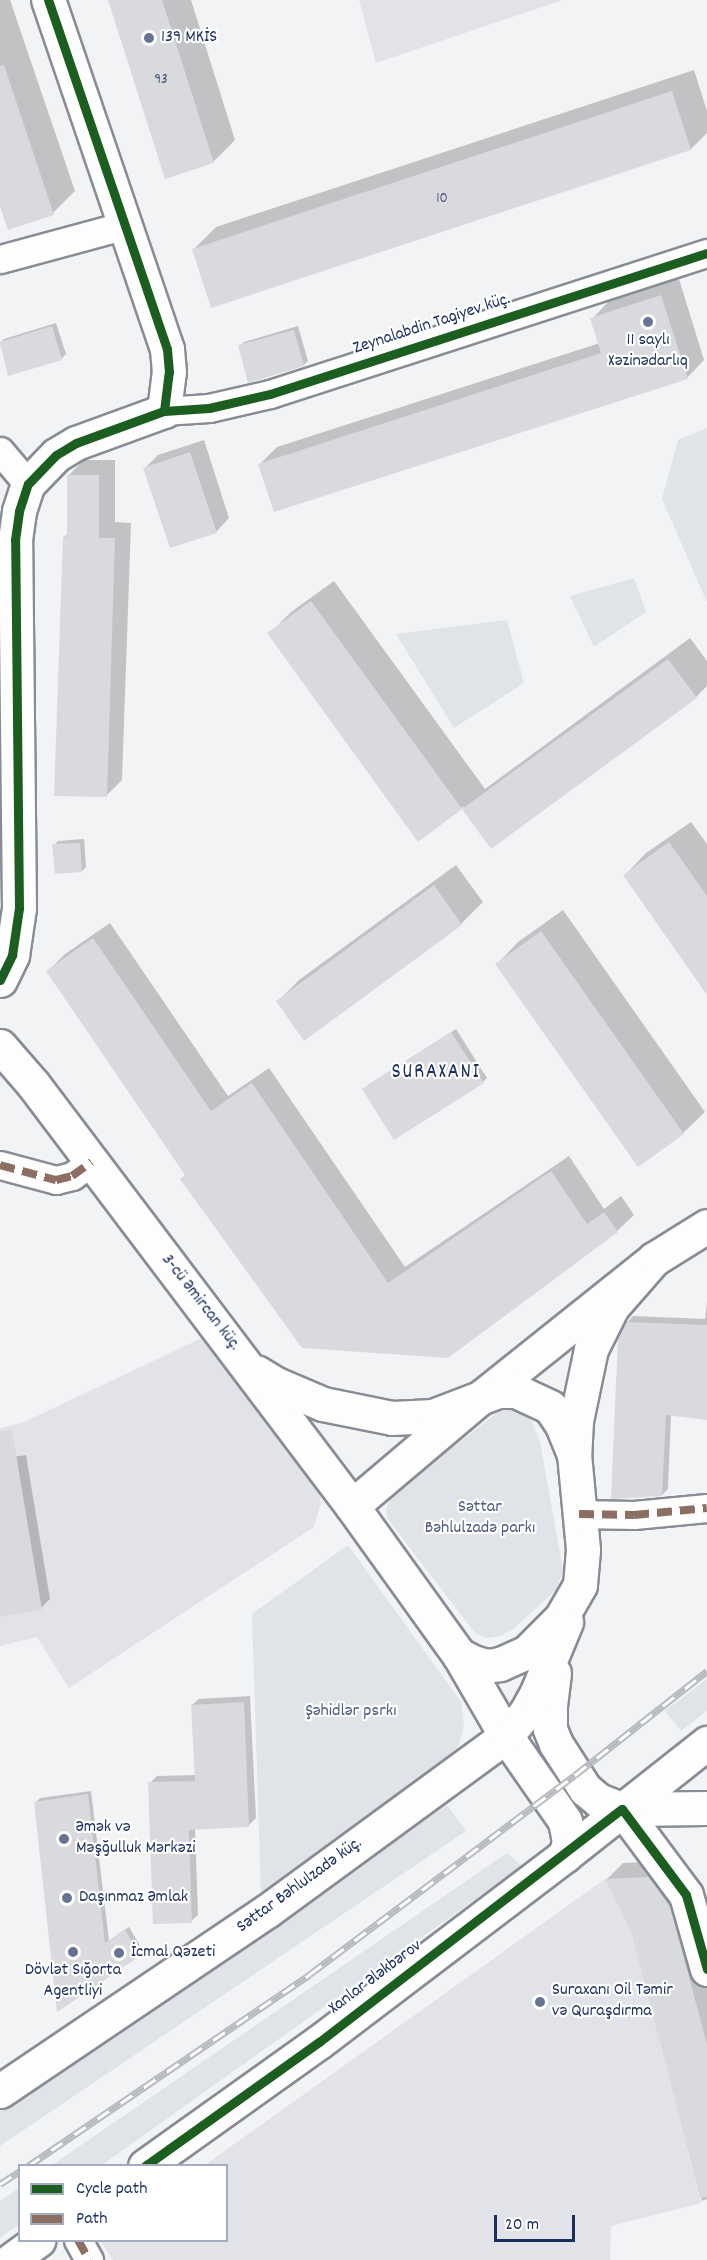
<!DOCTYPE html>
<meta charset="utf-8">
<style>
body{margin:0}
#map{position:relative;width:707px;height:2260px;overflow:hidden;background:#f2f3f4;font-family:Dekko,sans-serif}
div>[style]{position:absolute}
.built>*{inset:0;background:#e1e3e8}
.green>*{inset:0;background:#e0e3e8}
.shadow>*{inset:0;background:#0003}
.building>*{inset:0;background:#d8dadd}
.roads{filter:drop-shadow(2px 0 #888c95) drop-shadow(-2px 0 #888c95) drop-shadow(0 2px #888c95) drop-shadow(0 -2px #888c95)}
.street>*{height:27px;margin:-13.5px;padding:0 13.5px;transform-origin:13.5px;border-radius:13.5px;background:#fdfdfd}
.secondary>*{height:33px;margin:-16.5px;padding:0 16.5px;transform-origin:16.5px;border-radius:16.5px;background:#fdfdfd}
.rail>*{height:7px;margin-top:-3.5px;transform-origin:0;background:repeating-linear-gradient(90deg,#fff 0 14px,#b7babf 0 28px);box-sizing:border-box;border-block:2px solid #b7babf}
.quiet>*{height:8px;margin-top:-4px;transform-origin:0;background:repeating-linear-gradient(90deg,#8d6e63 0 15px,transparent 0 23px)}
.cycleway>*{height:9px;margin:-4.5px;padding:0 4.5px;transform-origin:4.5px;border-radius:4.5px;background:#1b5e20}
.dots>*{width:16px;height:16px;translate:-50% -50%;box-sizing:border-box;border:3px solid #fff;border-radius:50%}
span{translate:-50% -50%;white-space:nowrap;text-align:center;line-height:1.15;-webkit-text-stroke:4.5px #fff;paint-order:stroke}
.number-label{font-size:15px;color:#4a5a7e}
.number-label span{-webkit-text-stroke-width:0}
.poi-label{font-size:18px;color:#1b2f5e}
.left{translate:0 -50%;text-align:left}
.street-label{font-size:18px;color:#1b2f5e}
.park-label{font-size:18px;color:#49597e}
.quarter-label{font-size:21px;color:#1b2f5e;letter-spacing:1.5px}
.legend{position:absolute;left:18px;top:2164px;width:210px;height:78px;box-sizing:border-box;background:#fff;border:2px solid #a4acbf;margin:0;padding:8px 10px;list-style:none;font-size:18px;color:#1b2f5e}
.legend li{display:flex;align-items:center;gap:12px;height:30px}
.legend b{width:30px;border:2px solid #a4acbf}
.scale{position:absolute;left:494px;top:2215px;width:81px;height:27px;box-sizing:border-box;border:3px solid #1b2f5e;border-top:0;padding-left:8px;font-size:18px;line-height:21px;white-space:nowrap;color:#1b2f5e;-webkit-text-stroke:4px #fff;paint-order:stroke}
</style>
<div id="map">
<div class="built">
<div style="clip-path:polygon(359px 0,563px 0,376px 63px)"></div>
<div style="clip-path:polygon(202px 1338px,317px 1484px,321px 1502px,314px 1527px,69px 1688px,37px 1637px,0 1646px,0 1428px,24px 1422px)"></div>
<div style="clip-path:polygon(605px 1879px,631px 1932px,701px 2203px,611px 2226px,610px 2260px,113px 2260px,101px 2241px,226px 2240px,226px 2166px,205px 2165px)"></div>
</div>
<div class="green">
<div style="clip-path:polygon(707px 428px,707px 602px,662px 499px,678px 440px)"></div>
<div style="clip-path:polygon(634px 578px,646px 612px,594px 647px,570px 596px)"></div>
<div style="clip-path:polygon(507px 620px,524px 683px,454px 728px,396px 634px)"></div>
<div style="clip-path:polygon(509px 1409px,522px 1413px,531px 1420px,540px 1442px,563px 1570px,557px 1589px,512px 1630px,500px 1636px,487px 1638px,475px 1633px,387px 1518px,386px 1509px,392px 1494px,497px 1413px)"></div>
<div style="clip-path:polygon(348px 1545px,461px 1702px,464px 1726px,456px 1755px,261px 1896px,252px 1614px)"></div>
<div style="clip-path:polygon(707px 1679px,707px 1711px,681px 1731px,665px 1711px)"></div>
<div style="clip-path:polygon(447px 1805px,466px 1831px,0 2146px,0 2110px)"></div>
<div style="clip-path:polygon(507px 1853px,522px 1866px,102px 2165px,52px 2165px)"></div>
<div style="clip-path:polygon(19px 2188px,19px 2224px,0 2238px,0 2201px)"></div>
</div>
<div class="shadow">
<div style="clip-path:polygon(0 0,10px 0,75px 191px,53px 213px,9px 229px,0 202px)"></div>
<div style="clip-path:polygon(109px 0,191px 0,235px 140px,213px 162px)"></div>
<div style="clip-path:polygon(694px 70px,707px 111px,707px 133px,691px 149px,194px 249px,216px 227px)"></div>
<div style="clip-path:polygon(679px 279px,704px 360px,687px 378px,260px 464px,277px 447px,600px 343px,592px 319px,609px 301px)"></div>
<div style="clip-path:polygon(56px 323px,66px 354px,61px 359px,9px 374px,0 343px,4px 339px)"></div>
<div style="clip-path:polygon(298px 326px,308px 361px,304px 365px,240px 346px,244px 342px)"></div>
<div style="clip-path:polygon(204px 440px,229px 518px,216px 532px,145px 468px,158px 455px)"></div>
<div style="clip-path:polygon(84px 460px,115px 460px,115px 522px,131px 523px,122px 780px,106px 796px,64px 537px,68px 534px,68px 476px)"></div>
<div style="clip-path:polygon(334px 581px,485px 789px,690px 638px,707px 661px,707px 686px,696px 697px,492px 847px,463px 807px,419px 840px,269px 634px,291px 612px)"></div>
<div style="clip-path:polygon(691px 822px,707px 844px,707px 992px,625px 875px,646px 853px)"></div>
<div style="clip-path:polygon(84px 839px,86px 867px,82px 871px,54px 845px,58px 841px)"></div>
<div style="clip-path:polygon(456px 865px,483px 902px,461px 924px,305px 1039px,278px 1001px,299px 980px)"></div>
<div style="clip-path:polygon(563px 910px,705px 1112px,683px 1133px,497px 964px,518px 942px)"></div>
<div style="clip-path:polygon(110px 923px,228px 1096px,269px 1068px,405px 1267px,569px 1156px,604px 1209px,621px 1196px,634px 1215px,617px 1231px,448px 1357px,186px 1174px,48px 971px,65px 954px)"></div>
<div style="clip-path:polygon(456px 1029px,487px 1078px,483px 1082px,368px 1085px)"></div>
<div style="clip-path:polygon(707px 1302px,707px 1419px,671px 1414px,668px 1489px,662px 1495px,627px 1323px,633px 1316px,705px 1319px)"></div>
<div style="clip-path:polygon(26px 1455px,50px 1599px,41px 1608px,0 1615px,0 1459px)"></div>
<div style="clip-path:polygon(250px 1696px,256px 1818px,249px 1825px,195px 1828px,198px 1915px,191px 1921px,150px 1783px,157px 1776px,196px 1775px,192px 1705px,199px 1699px)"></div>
<div style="clip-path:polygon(91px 1791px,109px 1941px,129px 1927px,143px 1951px,58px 2009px,36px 1802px,40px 1798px)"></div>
<div style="clip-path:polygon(666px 1861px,707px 1968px,707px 2199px,702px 2201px,632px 1931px,607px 1879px,623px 1863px)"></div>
</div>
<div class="building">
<div style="clip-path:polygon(108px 0,162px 0,214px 163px,165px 179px)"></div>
<div style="clip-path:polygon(4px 65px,54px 215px,8px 230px,0 207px,0 66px)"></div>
<div style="clip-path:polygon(672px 91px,691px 150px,211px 308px,192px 249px)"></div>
<div style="clip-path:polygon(661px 295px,688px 379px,274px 512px,258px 464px,601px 353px,590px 318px)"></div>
<div style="clip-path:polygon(52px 326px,62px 360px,8px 376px,0 342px)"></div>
<div style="clip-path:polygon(294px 330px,304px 366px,248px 383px,238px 345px)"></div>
<div style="clip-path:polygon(190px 452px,217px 533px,170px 548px,143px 468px)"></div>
<div style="clip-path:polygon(67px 475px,99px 475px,99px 538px,115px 538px,107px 797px,54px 796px,63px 537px,67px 537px)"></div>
<div style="clip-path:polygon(311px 601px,462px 809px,418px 842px,267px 633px)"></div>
<div style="clip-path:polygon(668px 659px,697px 698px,491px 849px,462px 809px)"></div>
<div style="clip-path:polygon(669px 842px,707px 896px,707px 995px,623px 875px)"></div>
<div style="clip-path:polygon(80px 843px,82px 872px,55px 874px,52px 844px)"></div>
<div style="clip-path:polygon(434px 885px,462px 925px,304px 1041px,276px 1001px)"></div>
<div style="clip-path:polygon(541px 931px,684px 1134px,638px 1167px,495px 964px)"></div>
<div style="clip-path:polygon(93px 938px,211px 1111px,252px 1083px,388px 1283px,551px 1171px,587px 1224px,604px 1212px,618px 1232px,448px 1358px,302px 1348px,180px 1179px,185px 1175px,46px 971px)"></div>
<div style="clip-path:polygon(451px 1032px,484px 1083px,394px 1140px,362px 1089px)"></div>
<div style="clip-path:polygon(626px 1322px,707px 1325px,707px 1420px,666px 1415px,662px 1496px,611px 1499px,618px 1337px)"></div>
<div style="clip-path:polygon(12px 1430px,42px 1610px,0 1617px,0 1431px)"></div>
<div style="clip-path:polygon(244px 1702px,249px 1827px,189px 1830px,192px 1923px,153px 1924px,148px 1782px,195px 1781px,191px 1705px)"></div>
<div style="clip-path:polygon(88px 1794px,105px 1943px,125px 1929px,140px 1956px,57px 2012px,34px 1802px)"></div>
<div style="clip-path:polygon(649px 1877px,670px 1907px,707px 2044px,707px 2197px,700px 2198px,631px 1932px,605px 1879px)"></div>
</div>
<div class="roads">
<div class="street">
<div style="left:0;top:259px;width:131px;rotate:-15.1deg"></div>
<div style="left:164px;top:411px;width:45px;rotate:-3.8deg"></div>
<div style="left:209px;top:408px;width:63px;rotate:-12.9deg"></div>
<div style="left:270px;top:394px;width:459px;rotate:-17.9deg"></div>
<div style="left:0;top:451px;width:43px;rotate:49.7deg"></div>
<div style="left:0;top:1165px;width:58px;rotate:15deg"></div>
<div style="left:56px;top:1180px;width:16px;rotate:-14deg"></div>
<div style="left:72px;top:1176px;width:24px;rotate:-36deg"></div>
<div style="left:579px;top:1514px;width:55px;rotate:1deg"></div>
<div style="left:634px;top:1515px;width:73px;rotate:-5.5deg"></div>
<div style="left:78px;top:2240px;width:23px;rotate:61deg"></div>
</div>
<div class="secondary">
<div style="left:0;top:980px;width:28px;rotate:-64deg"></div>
<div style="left:12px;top:955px;width:48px;rotate:-81.5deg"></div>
<div style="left:19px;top:908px;width:368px;rotate:-90.6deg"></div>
<div style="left:15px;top:540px;width:29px;rotate:-82deg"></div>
<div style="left:19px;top:511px;width:28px;rotate:-72deg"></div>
<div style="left:28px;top:484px;width:40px;rotate:-46deg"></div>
<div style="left:56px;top:455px;width:23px;rotate:-31deg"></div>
<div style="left:76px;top:443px;width:94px;rotate:-20deg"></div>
<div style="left:164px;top:411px;width:39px;rotate:-83deg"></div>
<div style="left:169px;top:372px;width:23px;rotate:-95deg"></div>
<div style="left:167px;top:349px;width:369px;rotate:-108.8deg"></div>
<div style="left:0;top:1046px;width:50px;rotate:49deg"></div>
<div style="left:33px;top:1084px;width:529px;rotate:52.91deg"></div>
<div style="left:654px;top:1259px;width:64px;rotate:131.2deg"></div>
<div style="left:612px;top:1307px;width:47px;rotate:116.6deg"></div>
<div style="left:591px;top:1349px;width:74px;rotate:101.8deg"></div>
<div style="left:576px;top:1421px;width:33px;rotate:93deg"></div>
<div style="left:574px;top:1454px;width:96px;rotate:84.6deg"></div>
<div style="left:583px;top:1550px;width:35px;rotate:95deg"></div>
<div style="left:580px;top:1585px;width:39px;rotate:120deg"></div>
<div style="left:560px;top:1619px;width:47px;rotate:135deg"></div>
<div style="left:527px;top:1652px;width:30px;rotate:156deg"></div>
<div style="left:500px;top:1664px;width:13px;rotate:171deg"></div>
<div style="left:487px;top:1666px;width:15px;rotate:-164deg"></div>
<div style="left:473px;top:1662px;width:16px;rotate:-153deg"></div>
<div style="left:459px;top:1655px;width:183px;rotate:-125.7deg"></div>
<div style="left:352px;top:1506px;width:167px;rotate:-40.2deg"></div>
<div style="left:480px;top:1398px;width:223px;rotate:-38.6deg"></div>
<div style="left:654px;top:1259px;width:62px;rotate:-31.9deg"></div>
<div style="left:256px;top:1372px;width:23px;rotate:31deg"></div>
<div style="left:276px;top:1384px;width:51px;rotate:23.1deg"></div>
<div style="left:323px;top:1404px;width:70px;rotate:11.5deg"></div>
<div style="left:392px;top:1418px;width:41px;rotate:-2.8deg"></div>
<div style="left:433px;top:1416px;width:70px;rotate:-21deg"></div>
<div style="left:498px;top:1391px;width:18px"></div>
<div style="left:516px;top:1391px;width:38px;rotate:25deg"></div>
<div style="left:550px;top:1407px;width:22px;rotate:56deg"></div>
<div style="left:562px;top:1425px;width:29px;rotate:68deg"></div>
<div style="left:459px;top:1655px;width:94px;rotate:59.9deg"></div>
<div style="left:506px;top:1736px;width:103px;rotate:55.2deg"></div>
<div style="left:565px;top:1821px;width:21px;rotate:79deg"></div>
<div style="left:569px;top:1842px;width:14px;rotate:107deg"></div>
<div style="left:554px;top:1673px;width:34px;rotate:97deg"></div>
<div style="left:550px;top:1707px;width:22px;rotate:90deg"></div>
<div style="left:550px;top:1729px;width:16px;rotate:68deg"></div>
<div style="left:556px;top:1744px;width:54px;rotate:57.2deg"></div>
<div style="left:585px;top:1789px;width:17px;rotate:40deg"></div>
<div style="left:598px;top:1800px;width:26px;rotate:21deg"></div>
<div style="left:622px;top:1809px;width:107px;rotate:53.3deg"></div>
<div style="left:686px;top:1895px;width:77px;rotate:74.2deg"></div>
<div style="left:622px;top:1809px;width:85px;rotate:-0.7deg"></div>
<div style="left:0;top:2091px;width:322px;rotate:-34deg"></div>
<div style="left:267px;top:1911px;width:296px;rotate:-36.2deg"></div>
<div style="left:506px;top:1736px;width:31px;rotate:-50deg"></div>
<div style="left:526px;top:1712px;width:23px;rotate:-61deg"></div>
<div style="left:537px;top:1692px;width:76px;rotate:-67.5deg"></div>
<div style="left:145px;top:2166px;width:214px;rotate:-35.5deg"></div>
<div style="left:319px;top:2042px;width:309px;rotate:-37.2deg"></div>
<div style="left:565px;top:1855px;width:181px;rotate:-38.3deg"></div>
<div style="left:11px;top:2260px;width:34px;rotate:-36deg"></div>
</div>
</div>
<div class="rail">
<div style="left:28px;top:2166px;width:341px;rotate:-34.2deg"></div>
<div style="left:310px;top:1974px;width:331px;rotate:-36.9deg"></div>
<div style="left:575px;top:1775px;width:168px;rotate:-38.2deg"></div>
<div style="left:0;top:2184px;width:24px;rotate:-33deg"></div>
</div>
<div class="quiet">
<div style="left:0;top:1165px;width:58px;rotate:15deg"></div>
<div style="left:56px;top:1180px;width:16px;rotate:-14deg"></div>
<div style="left:72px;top:1176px;width:24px;rotate:-36deg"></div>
<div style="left:579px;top:1514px;width:55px;rotate:1deg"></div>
<div style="left:634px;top:1515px;width:73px;rotate:-5.5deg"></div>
<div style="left:78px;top:2240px;width:23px;rotate:61deg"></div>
</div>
<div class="cycleway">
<div style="left:164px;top:411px;width:45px;rotate:-3.8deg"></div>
<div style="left:209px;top:408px;width:63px;rotate:-12.9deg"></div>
<div style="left:270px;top:394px;width:459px;rotate:-17.9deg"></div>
<div style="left:0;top:980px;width:28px;rotate:-64deg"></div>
<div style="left:12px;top:955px;width:48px;rotate:-81.5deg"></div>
<div style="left:19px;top:908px;width:368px;rotate:-90.6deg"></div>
<div style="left:15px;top:540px;width:29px;rotate:-82deg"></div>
<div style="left:19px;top:511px;width:28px;rotate:-72deg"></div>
<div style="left:28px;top:484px;width:40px;rotate:-46deg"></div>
<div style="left:56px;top:455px;width:23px;rotate:-31deg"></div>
<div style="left:76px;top:443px;width:94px;rotate:-20deg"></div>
<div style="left:164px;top:411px;width:39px;rotate:-83deg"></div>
<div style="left:169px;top:372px;width:23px;rotate:-95deg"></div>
<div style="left:167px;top:349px;width:369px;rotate:-108.8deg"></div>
<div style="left:145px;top:2166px;width:214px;rotate:-35.5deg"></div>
<div style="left:319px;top:2042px;width:382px;rotate:-37.6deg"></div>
<div style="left:622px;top:1809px;width:107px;rotate:53.3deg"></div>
<div style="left:686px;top:1895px;width:77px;rotate:74.2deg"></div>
</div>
<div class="dots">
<div style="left:149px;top:38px;background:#667492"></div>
<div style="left:648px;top:322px;background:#667492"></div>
<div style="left:64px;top:1839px;background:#667492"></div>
<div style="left:67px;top:1898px;background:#667492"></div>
<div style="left:73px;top:1952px;background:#667492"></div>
<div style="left:119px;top:1953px;background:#667492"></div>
<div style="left:540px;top:2002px;background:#667492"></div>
</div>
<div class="number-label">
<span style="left:161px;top:81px">93</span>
<span style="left:442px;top:200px">10</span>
</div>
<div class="poi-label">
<span class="left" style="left:161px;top:38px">139 MKİS</span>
<span style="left:648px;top:352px">11 saylı<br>Xəzinədarlıq</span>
<span class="left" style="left:76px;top:1839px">Əmək və<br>Məşğulluk Mərkəzi</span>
<span class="left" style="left:79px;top:1898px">Daşınmaz Əmlak</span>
<span class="left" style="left:131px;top:1953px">İcmal Qəzeti</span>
<span style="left:73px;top:1982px">Dövlət Sığorta<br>Agentliyi</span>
<span class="left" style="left:552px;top:2002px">Suraxanı Oil Təmir<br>və Quraşdırma</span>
</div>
<div class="street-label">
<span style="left:432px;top:325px;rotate:-18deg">Zeynalabdin Tagiyev küç.</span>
<span style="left:200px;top:1303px;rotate:52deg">3-cü Əmircan küç.</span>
<span style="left:300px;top:1886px;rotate:-36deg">Səttar Bəhlulzadə küç.</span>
<span style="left:376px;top:1978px;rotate:-37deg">Xanlar Ələkbərov</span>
</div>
<div class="park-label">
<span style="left:480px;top:1519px">Səttar<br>Bəhlulzadə parkı</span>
<span style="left:351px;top:1712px">Şəhidlər psrkı</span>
</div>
<div class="quarter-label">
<span style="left:436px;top:1073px">SURAXANI</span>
</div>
<ul class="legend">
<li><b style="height:8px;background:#1b5e20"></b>Cycle path</li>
<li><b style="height:8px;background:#8d6e63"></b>Path</li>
</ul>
<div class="scale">20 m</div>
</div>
